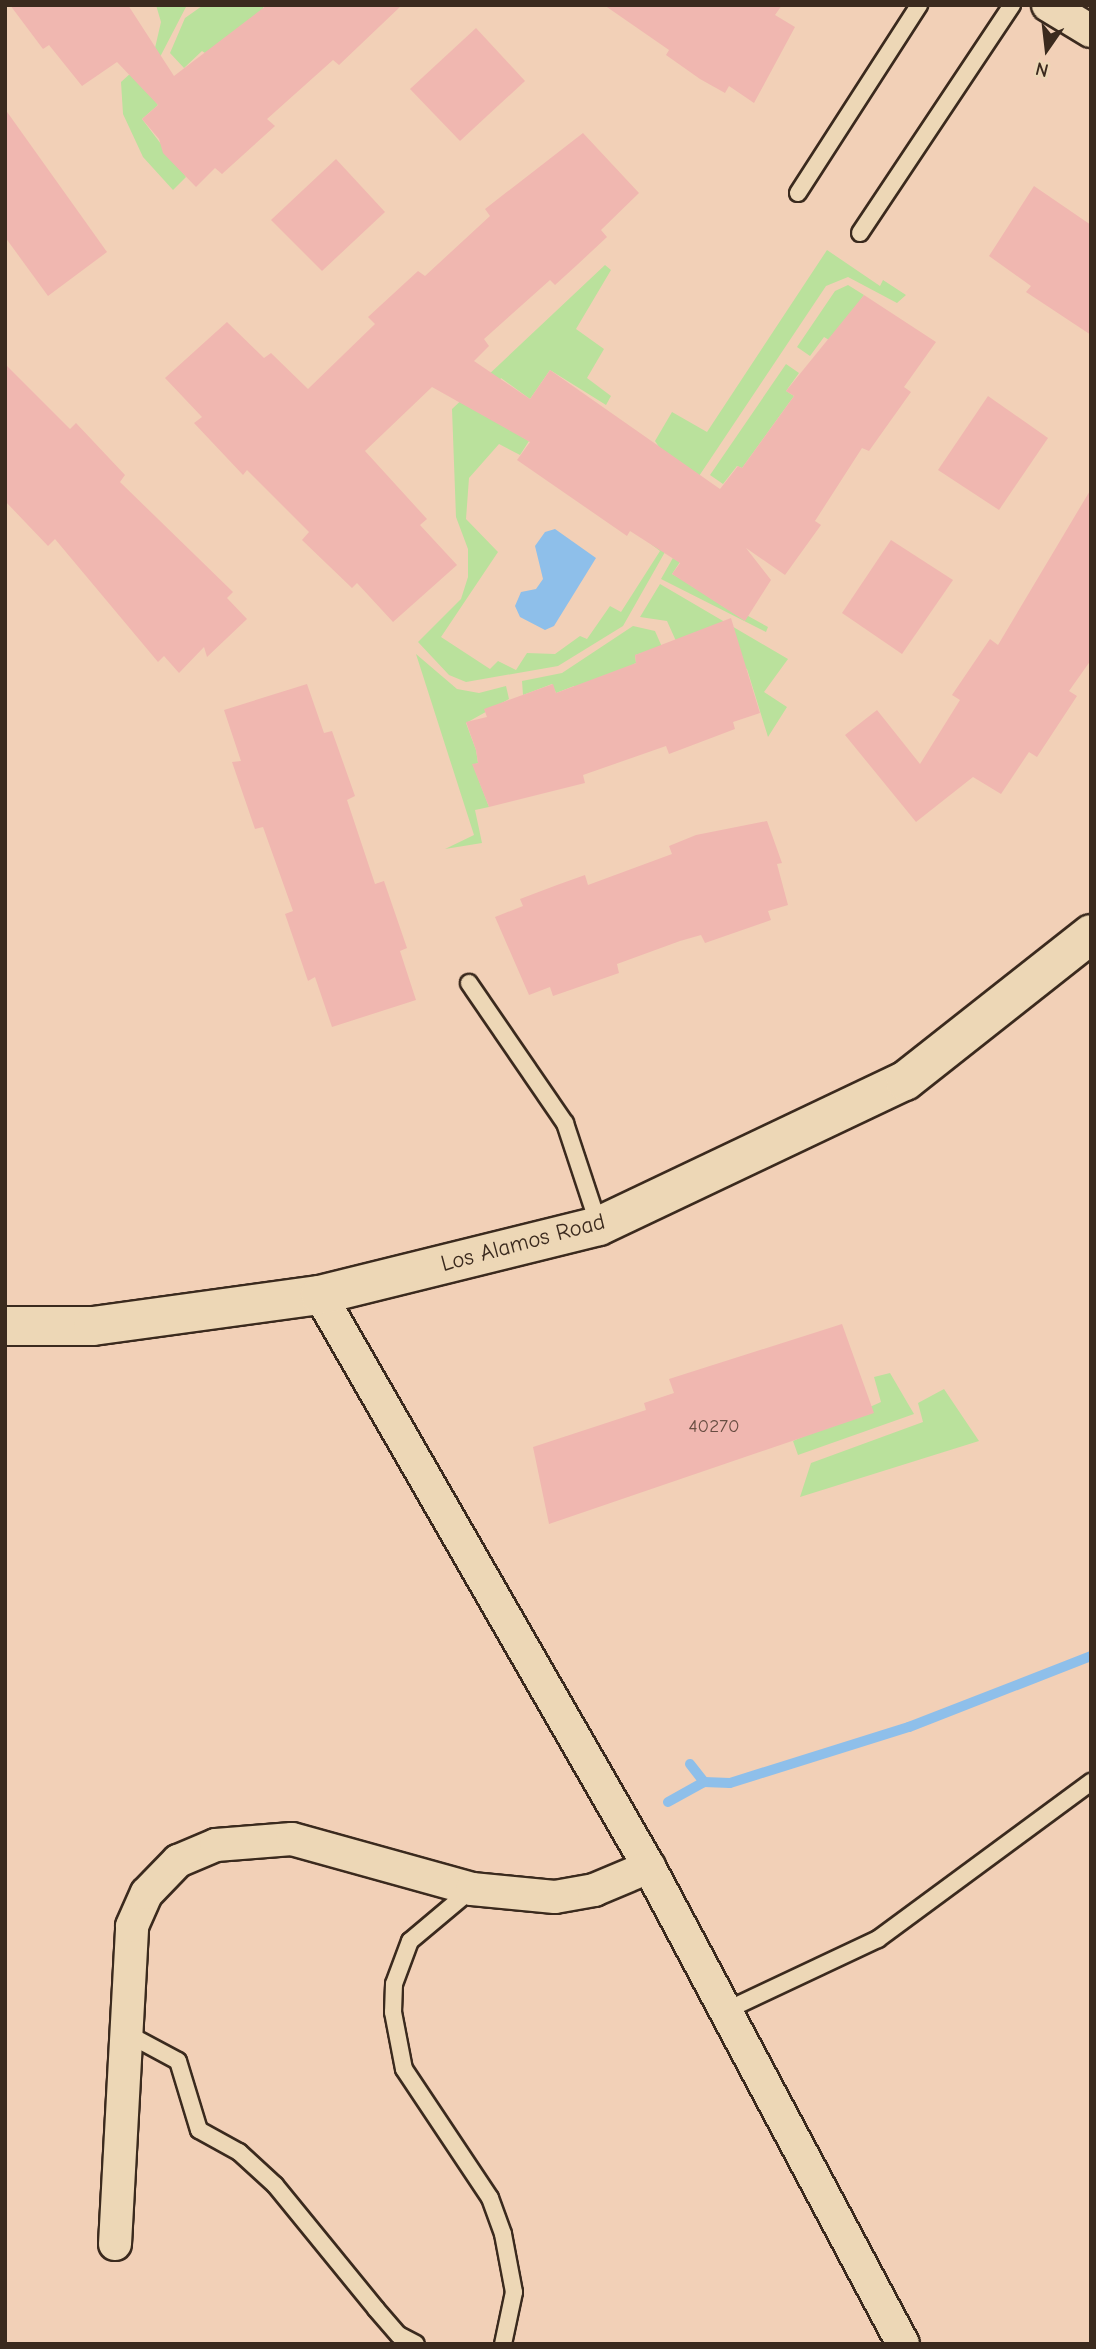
<!DOCTYPE html>
<style>
body{margin:0}
#map{position:relative;width:1096px;height:2349px;overflow:hidden;background:#f2d0b7;font-family:"Comic Neue",sans-serif}
div>[style]{position:absolute}
.green>*{inset:0;background:#bae19c}
.water>*{inset:0;background:#8ebfea}
.stream>*{height:10px;margin:-5px;padding:0 5px;transform-origin:5px;border-radius:5px;background:#8ebfea}
.building>*{inset:0;background:#f0b7b0}
.roads{filter:drop-shadow(2px 0 #3b2a1e) drop-shadow(-2px 0 #3b2a1e) drop-shadow(0 2px #3b2a1e) drop-shadow(0 -2px #3b2a1e)}
.service>*{height:16px;margin:-8px;padding:0 8px;transform-origin:8px;border-radius:8px;background:#edd7b6}
.minor>*{height:32px;margin:-16px;padding:0 16px;transform-origin:16px;border-radius:16px;background:#edd7b6}
.secondary>*{height:38px;margin:-19px;padding:0 19px;transform-origin:19px;border-radius:19px;background:#edd7b6}
span{translate:-50% -50%;white-space:nowrap;text-align:center;line-height:1.15;-webkit-text-stroke:5px #edd7b6;paint-order:stroke}
.number-label{font-size:19px;color:#684d42}
.number-label span{-webkit-text-stroke-width:0}
.street-label{font-size:23px;color:#3b2a1e}
.frame{position:absolute;inset:0;border:7px solid #3b2a1e;pointer-events:none}
.north{position:absolute;left:1012px;top:14px;width:70px;height:70px;-webkit-text-stroke:5px #edd7b6;paint-order:stroke;rotate:194deg;font-size:19px;font-weight:700;line-height:28px;text-align:center;color:#3b2a1e}
.north::after{content:'';display:block;margin:auto;width:24px;height:32px;background:#3b2a1e;clip-path:polygon(50% 0,100% 100%,50% 72%,0 100%)}
</style>
<div id="map">
<div class="green">
<div style="clip-path:polygon(156px 5px,187px 5px,160px 57px,155px 48px,161px 22px)"></div>
<div style="clip-path:polygon(263px 5px,264px 14px,208px 55px,202px 51px,184px 68px,170px 53px,185px 18px,202px 6px)"></div>
<div style="clip-path:polygon(132px 72px,158px 105px,142px 119px,186px 177px,173px 190px,143px 157px,123px 114px,121px 82px)"></div>
<div style="clip-path:polygon(827px 250px,880px 286px,883px 280px,906px 295px,897px 303px,848px 277px,826px 286px,689px 491px,655px 441px,672px 412px,707px 432px)"></div>
<div style="clip-path:polygon(605px 265px,611px 270px,576px 329px,604px 349px,587px 378px,611px 396px,606px 405px,550px 370px,530px 399px,501px 378px,481px 412px,529px 441px,520px 455px,499px 444px,469px 478px,466px 519px,498px 552px,441px 637px,490px 669px,498px 661px,516px 670px,527px 653px,555px 654px,580px 636px,587px 639px,610px 606px,621px 612px,660px 551px,647px 541px,665px 552px,623px 626px,558px 666px,466px 682px,449px 675px,418px 642px,461px 599px,468px 577px,468px 549px,456px 517px,452px 409px)"></div>
<div style="clip-path:polygon(848px 285px,864px 295px,831px 341px,824px 337px,810px 356px,797px 347px,835px 291px)"></div>
<div style="clip-path:polygon(786px 364px,799px 373px,786px 391px,794px 396px,742px 468px,737px 466px,723px 484px,710px 475px)"></div>
<div style="clip-path:polygon(703px 527px,672px 574px,768px 627px,766px 632px,661px 579px,674px 556px)"></div>
<div style="clip-path:polygon(660px 584px,788px 659px,764px 692px,787px 707px,768px 737px,747px 669px,676px 641px,667px 621px,640px 617px)"></div>
<div style="clip-path:polygon(633px 626px,655px 631px,662px 647px,635px 655px,636px 663px,577px 693px,574px 686px,556px 693px,552px 684px,523px 695px,522px 681px,562px 673px)"></div>
<div style="clip-path:polygon(416px 654px,457px 689px,479px 693px,506px 686px,509px 699px,466px 723px,476px 750px,478px 763px,473px 765px,489px 807px,475px 810px,482px 843px,445px 849px,474px 835px)"></div>
<div style="clip-path:polygon(890px 1373px,914px 1414px,798px 1455px,793px 1441px,881px 1402px,874px 1377px)"></div>
<div style="clip-path:polygon(944px 1389px,979px 1441px,800px 1497px,811px 1463px,923px 1422px,918px 1403px)"></div>
</div>
<div class="water">
<div style="clip-path:polygon(555px 529px,596px 558px,554px 626px,545px 630px,520px 617px,515px 606px,521px 592px,536px 589px,543px 579px,535px 546px,545px 532px)"></div>
</div>
<div class="stream">
<div style="left:690px;top:1764px;width:23px;rotate:52deg"></div>
<div style="left:704px;top:1782px;width:26px;rotate:2deg"></div>
<div style="left:730px;top:1783px;width:188px;rotate:-17.4deg"></div>
<div style="left:909px;top:1727px;width:195px;rotate:-21.3deg"></div>
<div style="left:668px;top:1802px;width:41px;rotate:-29.1deg"></div>
</div>
<div class="building">
<div style="clip-path:polygon(10px 5px,128px 5px,174px 76px,267px 5px,402px 5px,339px 65px,333px 60px,267px 119px,275px 126px,222px 174px,215px 168px,196px 187px,163px 153px,159px 139px,142px 119px,158px 105px,117px 62px,82px 86px,49px 45px,43px 49px)"></div>
<div style="clip-path:polygon(604px 5px,782px 5px,775px 15px,795px 27px,754px 103px,729px 86px,725px 93px,700px 79px,666px 55px,669px 50px)"></div>
<div style="clip-path:polygon(476px 28px,525px 81px,460px 141px,410px 89px)"></div>
<div style="clip-path:polygon(5px 109px,107px 252px,48px 296px,5px 237px)"></div>
<div style="clip-path:polygon(583px 133px,639px 193px,601px 230px,607px 237px,577px 265px,555px 285px,550px 280px,484px 339px,489px 346px,474px 361px,530px 399px,550px 370px,720px 489px,738px 466px,742px 468px,794px 396px,786px 391px,864px 295px,936px 342px,904px 387px,911px 392px,869px 451px,862px 448px,815px 521px,821px 525px,785px 575px,746px 548px,771px 580px,745px 621px,672px 574px,680px 563px,630px 531px,627px 536px,517px 460px,530px 442px,432px 387px,365px 451px,427px 519px,420px 525px,457px 565px,393px 622px,357px 583px,352px 588px,302px 540px,309px 532px,247px 470px,243px 475px,194px 423px,202px 417px,165px 378px,227px 322px,264px 358px,271px 353px,308px 389px,375px 324px,368px 317px,418px 271px,425px 276px,490px 216px,485px 209px)"></div>
<div style="clip-path:polygon(336px 159px,385px 212px,322px 271px,271px 220px)"></div>
<div style="clip-path:polygon(1034px 186px,1091px 225px,1091px 335px,1026px 292px,1031px 286px,989px 256px)"></div>
<div style="clip-path:polygon(5px 364px,70px 429px,76px 423px,125px 475px,120px 482px,233px 592px,227px 598px,247px 619px,207px 657px,204px 647px,179px 673px,164px 656px,158px 662px,55px 539px,48px 546px,5px 501px)"></div>
<div style="clip-path:polygon(988px 396px,1048px 438px,999px 510px,938px 470px)"></div>
<div style="clip-path:polygon(1091px 489px,1091px 660px,1069px 691px,1077px 696px,1037px 757px,1029px 752px,1001px 794px,973px 777px,916px 822px,845px 735px,877px 710px,920px 764px,960px 700px,952px 695px,990px 639px,998px 645px)"></div>
<div style="clip-path:polygon(891px 540px,953px 580px,902px 654px,842px 613px)"></div>
<div style="clip-path:polygon(731px 618px,760px 713px,733px 722px,735px 729px,669px 754px,666px 746px,583px 775px,585px 783px,489px 807px,472px 764px,478px 763px,476px 750px,466px 722px,487px 717px,484px 709px,553px 684px,556px 693px,636px 663px,635px 655px)"></div>
<div style="clip-path:polygon(307px 684px,324px 733px,332px 731px,355px 796px,347px 800px,375px 884px,384px 881px,407px 948px,400px 951px,416px 1000px,332px 1027px,315px 977px,308px 981px,285px 914px,293px 911px,263px 827px,255px 829px,232px 762px,241px 761px,224px 710px)"></div>
<div style="clip-path:polygon(767px 821px,782px 863px,777px 864px,788px 905px,768px 911px,771px 920px,705px 943px,701px 935px,680px 941px,617px 964px,619px 973px,553px 996px,550px 987px,529px 995px,495px 917px,523px 906px,520px 899px,557px 885px,585px 875px,588px 885px,672px 854px,669px 846px,696px 835px)"></div>
<div style="clip-path:polygon(842px 1324px,874px 1413px,549px 1524px,533px 1447px,646px 1410px,644px 1403px,674px 1393px,669px 1379px)"></div>
</div>
<div class="roads">
<div class="service">
<div style="left:798px;top:193px;width:224px;rotate:-57.2deg"></div>
<div style="left:860px;top:233px;width:274px;rotate:-56.3deg"></div>
<div style="left:469px;top:983px;width:170px;rotate:55.6deg"></div>
<div style="left:565px;top:1123px;width:108px;rotate:71.7deg"></div>
<div style="left:472px;top:1889px;width:81px;rotate:140deg"></div>
<div style="left:410px;top:1941px;width:46px;rotate:110.4deg"></div>
<div style="left:394px;top:1984px;width:28px;rotate:92deg"></div>
<div style="left:393px;top:2012px;width:58px;rotate:79.1deg"></div>
<div style="left:404px;top:2069px;width:155px;rotate:56.3deg"></div>
<div style="left:490px;top:2198px;width:38px;rotate:70deg"></div>
<div style="left:503px;top:2234px;width:59px;rotate:79.3deg"></div>
<div style="left:514px;top:2292px;width:53px;rotate:101.9deg"></div>
<div style="left:727px;top:2010px;width:167px;rotate:-25.2deg"></div>
<div style="left:878px;top:1939px;width:265px;rotate:-36.4deg"></div>
<div style="left:124px;top:2032px;width:61px;rotate:28.2deg"></div>
<div style="left:178px;top:2061px;width:72px;rotate:73.1deg"></div>
<div style="left:199px;top:2130px;width:46px;rotate:28.8deg"></div>
<div style="left:239px;top:2152px;width:49px;rotate:42.5deg"></div>
<div style="left:275px;top:2185px;width:160px;rotate:50.8deg"></div>
<div style="left:376px;top:2309px;width:35px;rotate:49deg"></div>
<div style="left:399px;top:2335px;width:19px;rotate:28deg"></div>
</div>
<div class="minor">
<div style="left:1048px;top:5px;width:50px;rotate:31.2deg"></div>
<div style="left:320px;top:1295px;width:660px;rotate:60.09deg"></div>
<div style="left:649px;top:1867px;width:540px;rotate:61.96deg"></div>
<div style="left:115px;top:2244px;width:318px;rotate:-86.9deg"></div>
<div style="left:132px;top:1926px;width:36px;rotate:-66deg"></div>
<div style="left:147px;top:1893px;width:45px;rotate:-45.9deg"></div>
<div style="left:178px;top:1861px;width:41px;rotate:-22.8deg"></div>
<div style="left:216px;top:1845px;width:76px;rotate:-4.5deg"></div>
<div style="left:292px;top:1839px;width:187px;rotate:15.5deg"></div>
<div style="left:472px;top:1889px;width:83px;rotate:5.5deg"></div>
<div style="left:555px;top:1897px;width:40px;rotate:-10deg"></div>
<div style="left:594px;top:1890px;width:60px;rotate:-22.7deg"></div>
</div>
<div class="secondary">
<div style="left:5px;top:1326px;width:88px"></div>
<div style="left:93px;top:1326px;width:229px;rotate:-7.8deg"></div>
<div style="left:320px;top:1295px;width:287px;rotate:-13.9deg"></div>
<div style="left:599px;top:1226px;width:339px;rotate:-25.4deg"></div>
<div style="left:905px;top:1081px;width:237px;rotate:-38.3deg"></div>
</div>
</div>
<div class="number-label">
<span style="left:714px;top:1427px">40270</span>
</div>
<div class="street-label">
<span style="left:523px;top:1243px;rotate:-15deg">Los Alamos Road</span>
</div>
<div class="frame"></div>
<div class="north">N</div>
</div>
